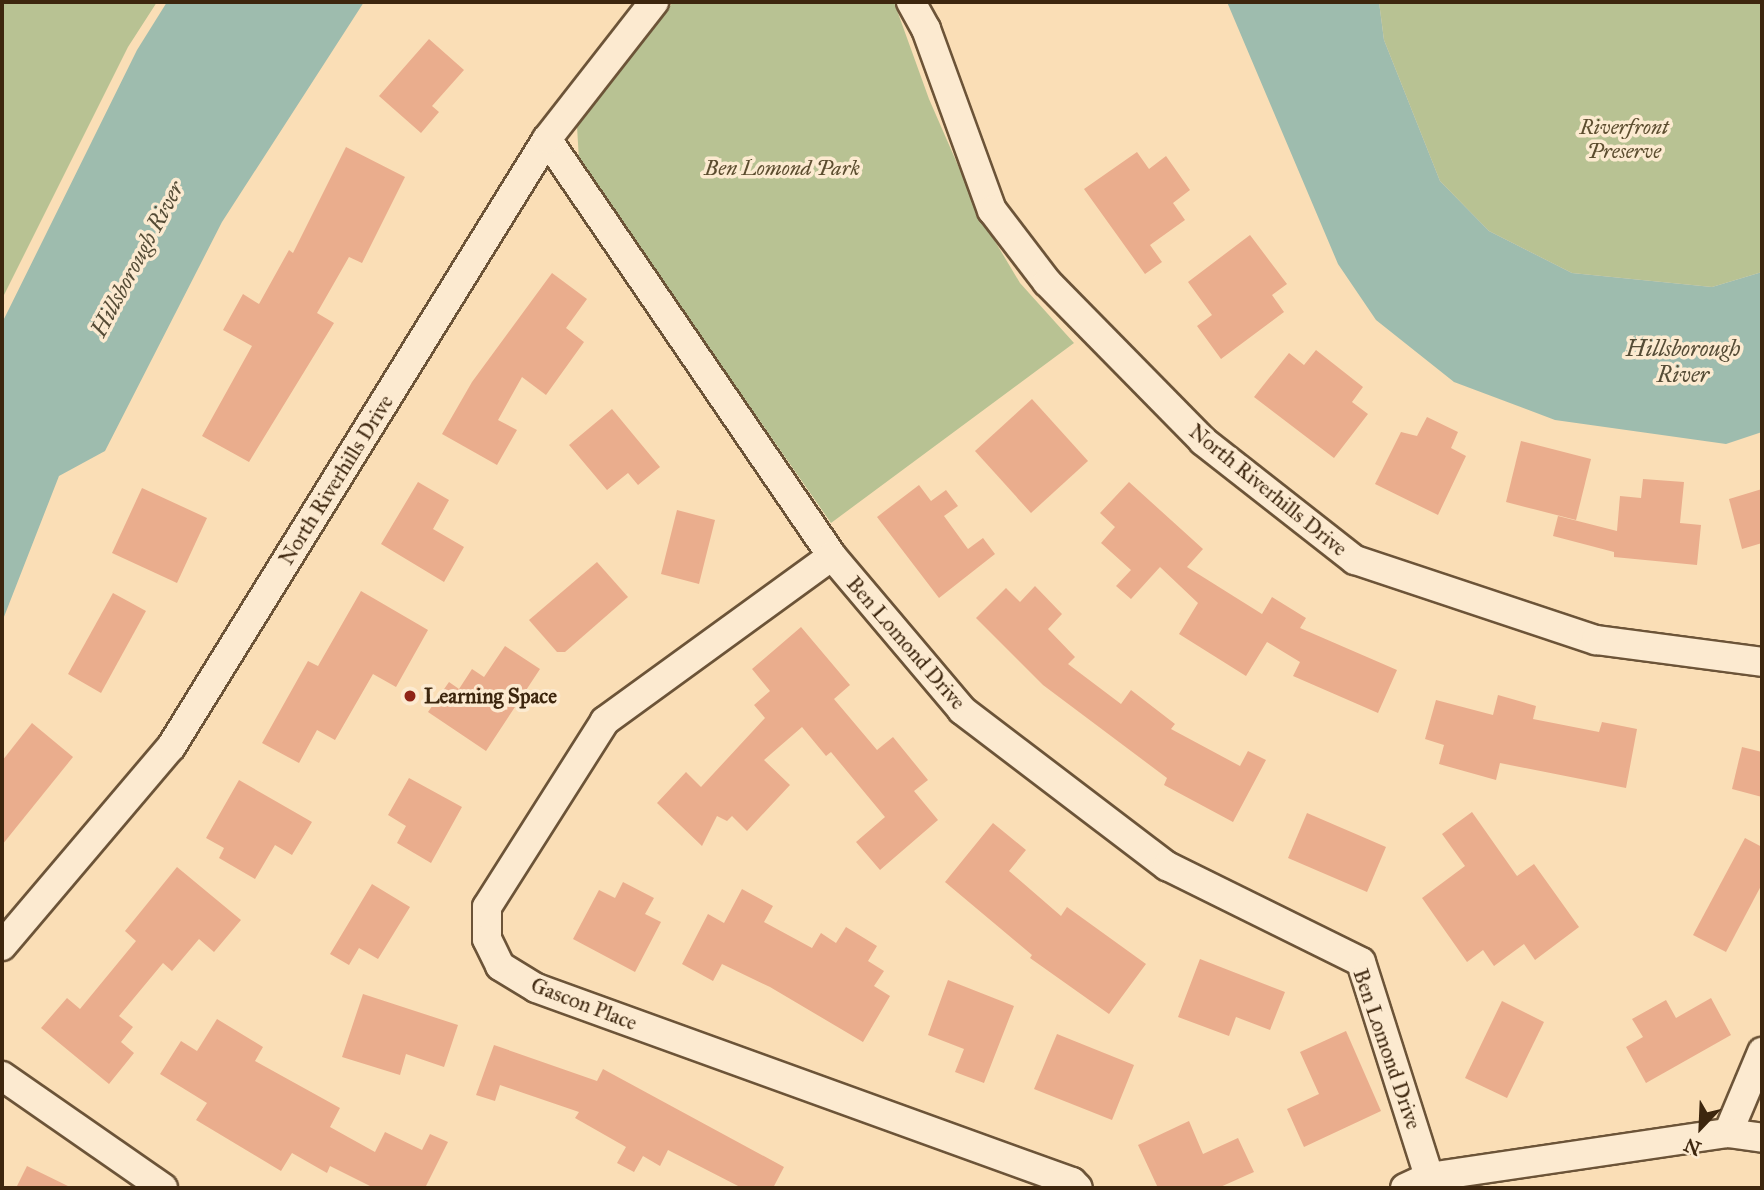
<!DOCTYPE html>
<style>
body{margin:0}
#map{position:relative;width:1764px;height:1190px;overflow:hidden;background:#fadeb6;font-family:"IM FELL Great Primer",serif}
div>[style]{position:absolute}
.green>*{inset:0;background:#b8c293}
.water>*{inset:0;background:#9ebcae}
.building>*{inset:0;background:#eaad8d}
.roads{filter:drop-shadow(2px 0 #6c5438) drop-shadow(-2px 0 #6c5438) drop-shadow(0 2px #6c5438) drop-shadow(0 -2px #6c5438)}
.street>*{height:28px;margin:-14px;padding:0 14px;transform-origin:14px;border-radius:14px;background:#fcead0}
.dots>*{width:19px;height:19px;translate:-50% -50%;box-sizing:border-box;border:4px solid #fcead0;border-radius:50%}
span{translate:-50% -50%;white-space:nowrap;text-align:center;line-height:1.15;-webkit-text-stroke:7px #fcead0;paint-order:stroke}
.park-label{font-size:21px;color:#5c4d2f;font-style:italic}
.street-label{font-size:21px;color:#3d260e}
.poi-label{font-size:21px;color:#3d260e;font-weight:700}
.left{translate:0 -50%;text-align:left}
.water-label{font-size:23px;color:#554c36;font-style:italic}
.frame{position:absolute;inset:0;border:4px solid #3d260e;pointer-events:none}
.north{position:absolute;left:1666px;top:1092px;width:70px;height:70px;-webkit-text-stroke:5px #fcead0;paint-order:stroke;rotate:203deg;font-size:19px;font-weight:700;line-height:28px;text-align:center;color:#3d260e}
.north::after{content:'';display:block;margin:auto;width:24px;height:32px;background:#3d260e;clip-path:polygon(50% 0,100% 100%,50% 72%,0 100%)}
</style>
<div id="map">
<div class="green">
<div style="clip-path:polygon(2px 2px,157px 2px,128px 47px,2px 299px)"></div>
<div style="clip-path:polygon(673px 2px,894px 2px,929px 99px,981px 218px,1020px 283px,1074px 343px,831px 523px,579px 161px,577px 126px)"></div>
<div style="clip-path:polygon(1379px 2px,1762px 2px,1762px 272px,1712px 287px,1572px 273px,1489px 231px,1440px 181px,1384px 40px)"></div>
</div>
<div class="water">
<div style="clip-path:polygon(167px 2px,364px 2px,222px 222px,105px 451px,59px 476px,2px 622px,2px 323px,137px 50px)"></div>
<div style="clip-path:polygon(1227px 2px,1379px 2px,1384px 40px,1440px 181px,1489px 231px,1572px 273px,1712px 287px,1762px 272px,1762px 432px,1726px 444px,1555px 420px,1454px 382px,1376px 320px,1338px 264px)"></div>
</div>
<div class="building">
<div style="clip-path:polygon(429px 39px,464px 70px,432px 106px,439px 112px,421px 133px,379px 96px)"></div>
<div style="clip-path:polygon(346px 147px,405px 177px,362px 263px,349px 257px,317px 313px,334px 323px,249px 462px,202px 436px,252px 346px,223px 330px,243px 294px,259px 304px,289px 250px,293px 253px)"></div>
<div style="clip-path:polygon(1137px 152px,1149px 169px,1166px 156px,1190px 190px,1173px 203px,1185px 220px,1150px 245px,1162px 262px,1145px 274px,1084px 189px)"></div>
<div style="clip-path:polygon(1250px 235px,1287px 284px,1272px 295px,1284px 312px,1221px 359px,1197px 326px,1212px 315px,1188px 282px)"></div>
<div style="clip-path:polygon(552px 273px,587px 299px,566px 328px,584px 342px,546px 395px,522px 377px,498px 420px,517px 430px,497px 465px,442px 434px,472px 382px)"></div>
<div style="clip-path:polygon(1316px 350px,1363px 387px,1352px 402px,1368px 414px,1334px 458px,1254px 397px,1289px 353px,1304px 365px)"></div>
<div style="clip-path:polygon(1032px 399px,1088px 461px,1031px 513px,975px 451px)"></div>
<div style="clip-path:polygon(612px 409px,660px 467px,638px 485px,628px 473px,607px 490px,569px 445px)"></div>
<div style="clip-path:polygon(1427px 417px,1458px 432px,1451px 448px,1466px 456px,1438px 515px,1375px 484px,1401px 432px,1417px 436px)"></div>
<div style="clip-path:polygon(1521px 441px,1591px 459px,1576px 520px,1506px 502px)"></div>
<div style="clip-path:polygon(1643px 479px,1684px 482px,1680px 523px,1701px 525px,1697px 565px,1614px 557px,1614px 552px,1553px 536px,1558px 516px,1617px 531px,1620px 496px,1641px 498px)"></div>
<div style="clip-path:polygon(418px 482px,449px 500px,433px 529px,464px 547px,444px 582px,381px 544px)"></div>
<div style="clip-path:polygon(1129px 482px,1203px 549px,1187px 567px,1262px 614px,1272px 597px,1306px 618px,1300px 628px,1397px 670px,1378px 713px,1293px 676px,1300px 662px,1267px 642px,1246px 676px,1179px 634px,1198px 603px,1160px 567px,1131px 599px,1116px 586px,1131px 570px,1101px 543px,1115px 527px,1100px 513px)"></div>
<div style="clip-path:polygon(919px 485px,931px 501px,946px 490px,958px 506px,944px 516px,968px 549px,983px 538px,995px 554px,939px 598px,877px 517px)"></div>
<div style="clip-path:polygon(142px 488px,207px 518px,177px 583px,112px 553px)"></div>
<div style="clip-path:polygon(1762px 489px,1762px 543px,1742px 549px,1729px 499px)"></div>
<div style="clip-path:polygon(677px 510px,715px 520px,699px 584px,661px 574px)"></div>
<div style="clip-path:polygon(597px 562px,628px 597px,565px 652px,557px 652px,529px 620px)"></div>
<div style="clip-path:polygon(1035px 586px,1062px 614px,1048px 629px,1075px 657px,1068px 664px,1121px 704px,1131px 690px,1175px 724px,1171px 729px,1240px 766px,1248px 751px,1266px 760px,1233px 822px,1164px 785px,1167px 778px,1043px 685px,976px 618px,1006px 588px,1020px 602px)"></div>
<div style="clip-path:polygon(361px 591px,428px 630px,396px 687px,373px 674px,335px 740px,317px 730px,299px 763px,262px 743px,308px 661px,318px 666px)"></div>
<div style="clip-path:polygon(113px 593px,146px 611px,101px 693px,68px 674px)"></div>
<div style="clip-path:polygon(801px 627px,850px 685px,834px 699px,877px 750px,893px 737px,928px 780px,914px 791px,938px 820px,880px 870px,856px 842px,885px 817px,831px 752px,826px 756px,802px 727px,764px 760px,790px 785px,747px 831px,732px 816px,727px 821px,717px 816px,702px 846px,657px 803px,686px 772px,701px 787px,765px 718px,754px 705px,770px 691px,752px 669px)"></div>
<div style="clip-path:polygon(505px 646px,540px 669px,486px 751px,428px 712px,449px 682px,459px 689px,472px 669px,484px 677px)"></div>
<div style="clip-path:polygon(1498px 695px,1536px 706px,1533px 719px,1599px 732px,1602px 722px,1637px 729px,1626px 788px,1500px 763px,1496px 780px,1439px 764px,1444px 745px,1425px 739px,1436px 700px,1493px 715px)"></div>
<div style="clip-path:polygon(32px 723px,73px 757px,2px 845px,2px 761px)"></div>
<div style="clip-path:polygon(1742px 747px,1762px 752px,1762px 797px,1732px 789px)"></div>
<div style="clip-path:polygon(409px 778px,462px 807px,431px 863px,397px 843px,406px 826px,388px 815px)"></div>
<div style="clip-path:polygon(239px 780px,312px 822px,292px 855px,275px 845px,255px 879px,219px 858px,224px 848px,206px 838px)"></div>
<div style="clip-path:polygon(1472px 812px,1517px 876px,1534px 864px,1579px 927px,1535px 960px,1524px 944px,1494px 966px,1483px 950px,1467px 962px,1422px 898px,1465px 866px,1442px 834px)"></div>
<div style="clip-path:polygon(1307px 813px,1386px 847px,1367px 892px,1288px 858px)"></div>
<div style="clip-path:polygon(993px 823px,1026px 850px,1009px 871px,1061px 916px,1067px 907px,1146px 964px,1109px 1014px,1030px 958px,1032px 955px,945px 882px)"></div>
<div style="clip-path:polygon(1745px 838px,1762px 847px,1762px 884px,1726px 952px,1693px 935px)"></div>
<div style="clip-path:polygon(177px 867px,241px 920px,214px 952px,199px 939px,172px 971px,163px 963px,119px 1016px,133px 1027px,121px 1042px,134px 1053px,109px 1084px,41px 1028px,67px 998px,80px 1009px,136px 941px,125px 931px)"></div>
<div style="clip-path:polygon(623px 882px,654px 898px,645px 914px,661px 922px,635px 972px,573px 939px,599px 890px,615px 898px)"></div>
<div style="clip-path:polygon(372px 884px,410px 907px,378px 959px,359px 948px,349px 965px,330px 954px)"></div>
<div style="clip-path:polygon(742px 889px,773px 906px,764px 922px,812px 948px,821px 933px,836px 943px,846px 927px,877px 946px,868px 961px,884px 971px,874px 986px,890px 996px,863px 1042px,770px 987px,722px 964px,713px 981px,682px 964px,708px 914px,724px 923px)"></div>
<div style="clip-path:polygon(1200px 959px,1285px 992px,1270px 1030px,1236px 1017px,1229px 1036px,1178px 1017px)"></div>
<div style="clip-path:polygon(948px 980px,1014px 1006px,984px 1083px,955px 1072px,964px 1049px,928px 1035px)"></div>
<div style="clip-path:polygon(363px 994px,458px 1025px,444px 1067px,406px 1054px,400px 1075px,342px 1057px)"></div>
<div style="clip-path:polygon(1711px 998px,1731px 1035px,1646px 1083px,1626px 1047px,1643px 1037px,1632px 1019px,1666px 1000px,1676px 1018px)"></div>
<div style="clip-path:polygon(1502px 1001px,1544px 1022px,1507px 1098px,1465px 1078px)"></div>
<div style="clip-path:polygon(217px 1019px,263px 1047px,255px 1061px,340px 1108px,330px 1127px,375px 1152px,385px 1132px,422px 1150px,430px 1134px,448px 1142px,425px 1188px,374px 1188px,330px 1166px,327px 1173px,292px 1153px,281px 1171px,196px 1120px,207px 1103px,160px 1074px,181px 1041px,197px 1051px)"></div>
<div style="clip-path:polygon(1346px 1031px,1381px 1111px,1304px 1147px,1287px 1109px,1319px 1094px,1300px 1052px)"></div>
<div style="clip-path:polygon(1057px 1034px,1134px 1065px,1112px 1120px,1034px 1089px)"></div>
<div style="clip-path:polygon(494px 1045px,597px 1081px,603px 1069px,784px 1167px,773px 1188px,742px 1188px,668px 1150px,660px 1166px,643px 1156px,634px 1172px,617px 1163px,626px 1147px,575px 1118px,579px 1112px,500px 1085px,495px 1101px,476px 1095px)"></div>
<div style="clip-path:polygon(1189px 1121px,1203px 1154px,1238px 1138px,1254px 1172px,1218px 1188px,1158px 1188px,1138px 1145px)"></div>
<div style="clip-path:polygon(27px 1166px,72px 1188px,16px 1188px)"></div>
</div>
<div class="roads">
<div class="street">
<div style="left:911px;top:2px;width:31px;rotate:61deg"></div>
<div style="left:926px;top:29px;width:193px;rotate:70deg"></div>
<div style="left:992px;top:210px;width:91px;rotate:52.6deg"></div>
<div style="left:1047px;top:282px;width:223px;rotate:45.5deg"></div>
<div style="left:1203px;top:441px;width:193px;rotate:38.1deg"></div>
<div style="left:1355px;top:560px;width:254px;rotate:18.4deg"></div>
<div style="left:1596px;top:640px;width:167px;rotate:7.5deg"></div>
<div style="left:547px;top:139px;width:505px;rotate:55.65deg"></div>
<div style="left:832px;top:556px;width:202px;rotate:49.8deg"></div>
<div style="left:962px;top:710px;width:258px;rotate:37.3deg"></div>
<div style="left:1167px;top:866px;width:216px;rotate:26.3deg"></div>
<div style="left:1361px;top:962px;width:225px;rotate:72.4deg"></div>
<div style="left:832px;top:556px;width:281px;rotate:144deg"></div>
<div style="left:605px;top:721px;width:220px;rotate:122.4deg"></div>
<div style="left:487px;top:907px;width:32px;rotate:90deg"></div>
<div style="left:487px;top:939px;width:30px;rotate:64deg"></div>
<div style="left:500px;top:966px;width:42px;rotate:31.4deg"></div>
<div style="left:536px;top:988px;width:570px;rotate:19.9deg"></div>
<div style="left:1072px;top:1182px;width:8px;rotate:45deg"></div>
<div style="left:2px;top:946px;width:261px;rotate:-49.7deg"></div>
<div style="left:171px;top:747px;width:715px;rotate:-58.27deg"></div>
<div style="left:547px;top:139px;width:174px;rotate:-52deg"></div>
<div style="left:2px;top:1076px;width:196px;rotate:34.8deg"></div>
<div style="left:1728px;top:1133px;width:88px;rotate:-67.2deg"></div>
<div style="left:1405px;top:1188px;width:26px;rotate:-25deg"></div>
<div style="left:1429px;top:1177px;width:302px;rotate:-8.4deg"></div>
<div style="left:1728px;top:1133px;width:34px;rotate:8deg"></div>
</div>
</div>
<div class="dots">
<div style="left:410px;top:696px;background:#8f2418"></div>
</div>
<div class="park-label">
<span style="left:1624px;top:139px">Riverfront<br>Preserve</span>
<span style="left:782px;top:168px">Ben Lomond Park</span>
</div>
<div class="street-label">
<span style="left:336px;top:480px;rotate:-58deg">North Riverhills Drive</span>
<span style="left:1268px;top:490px;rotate:39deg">North Riverhills Drive</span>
<span style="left:906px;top:643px;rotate:49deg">Ben Lomond Drive</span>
<span style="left:584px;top:1004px;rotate:21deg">Gascon Place</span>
<span style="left:1387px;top:1049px;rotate:71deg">Ben Lomond Drive</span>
</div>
<div class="poi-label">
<span class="left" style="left:424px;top:696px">Learning Space</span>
</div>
<div class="water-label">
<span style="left:137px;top:259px;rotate:-62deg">Hillsborough River</span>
<span style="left:1683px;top:361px">Hillsborough<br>River</span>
</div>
<div class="frame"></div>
<div class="north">N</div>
</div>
